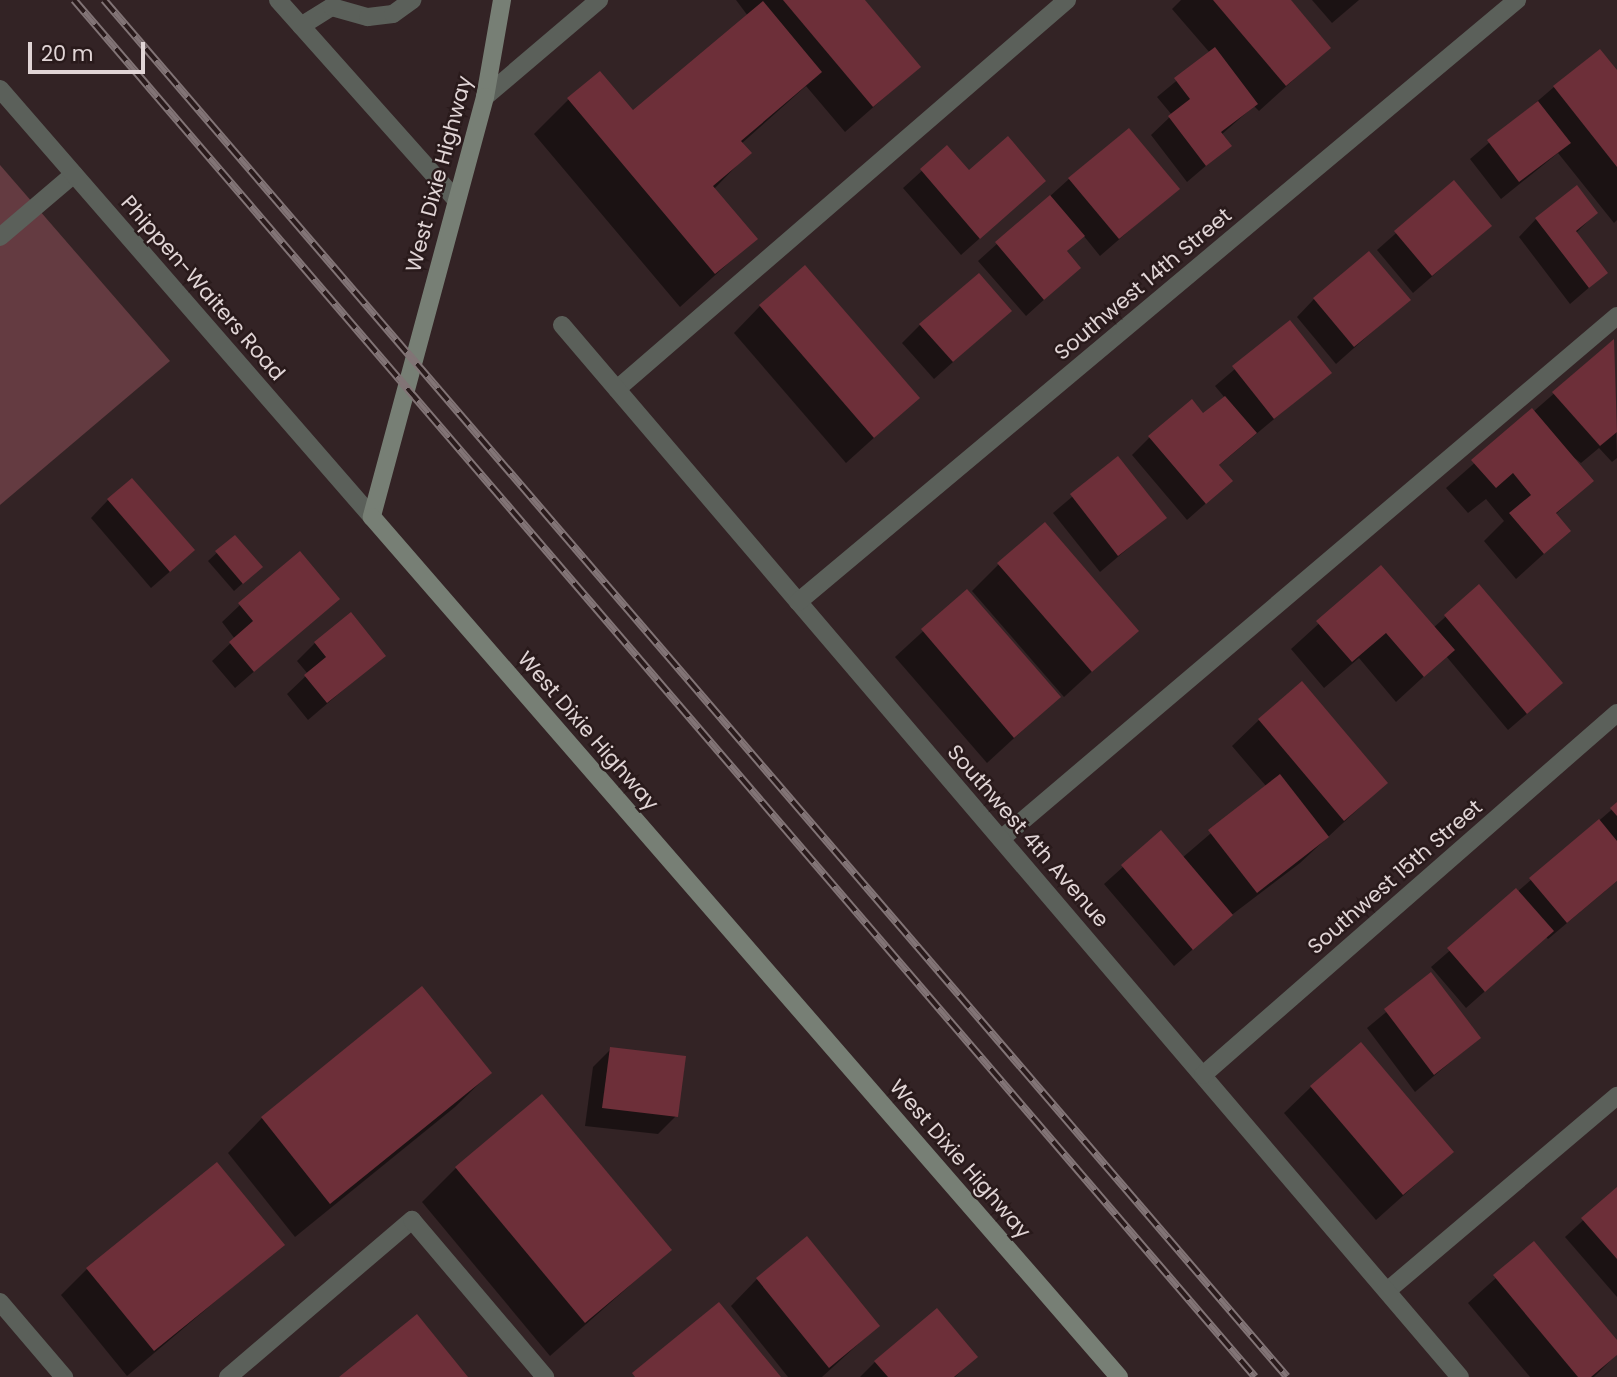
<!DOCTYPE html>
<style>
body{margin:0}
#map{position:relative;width:1617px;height:1377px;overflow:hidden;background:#332325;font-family:Poppins,sans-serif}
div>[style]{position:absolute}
.green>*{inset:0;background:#643b41}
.shadow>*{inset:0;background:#0007}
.building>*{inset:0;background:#6d2f39}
.service>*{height:18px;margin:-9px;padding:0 9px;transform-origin:9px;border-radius:9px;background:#5b605a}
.minor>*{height:18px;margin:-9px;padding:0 9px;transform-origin:9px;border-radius:9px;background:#5b605a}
.tertiary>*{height:18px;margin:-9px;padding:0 9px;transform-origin:9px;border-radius:9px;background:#5b605a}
.secondary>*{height:18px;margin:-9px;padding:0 9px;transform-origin:9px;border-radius:9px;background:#777f75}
.rail>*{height:8px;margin-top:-4px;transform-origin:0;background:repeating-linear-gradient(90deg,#291a1b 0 16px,#827476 0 32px);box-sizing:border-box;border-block:2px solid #827476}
span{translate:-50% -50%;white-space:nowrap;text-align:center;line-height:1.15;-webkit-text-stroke:5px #291a1b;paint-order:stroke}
.street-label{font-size:21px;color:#e1d5d6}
.scale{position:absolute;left:28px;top:42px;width:117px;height:32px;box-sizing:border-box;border:4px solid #e1d5d6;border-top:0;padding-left:9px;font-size:21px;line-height:24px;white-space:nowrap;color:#e1d5d6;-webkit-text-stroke:5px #291a1b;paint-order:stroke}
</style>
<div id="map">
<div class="green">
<div style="clip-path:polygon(0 165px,170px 361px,0 505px)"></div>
</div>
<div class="shadow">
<div style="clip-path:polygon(736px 0,863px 0,919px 67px,845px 132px,806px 86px,741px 144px,749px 153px,714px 189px,755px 239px,680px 307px,534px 134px,569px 99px,633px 113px,748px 16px)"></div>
<div style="clip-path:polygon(1181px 0,1289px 0,1329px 48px,1259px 111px,1254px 106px,1221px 135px,1229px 146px,1187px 182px,1151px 135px,1172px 115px,1157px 97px,1210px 53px,1172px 9px)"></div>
<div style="clip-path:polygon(1312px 0,1359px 0,1332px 23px)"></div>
<div style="clip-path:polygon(1617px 73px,1617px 220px,1614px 223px,1558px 153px,1501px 199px,1470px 159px,1554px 87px)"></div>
<div style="clip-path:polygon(947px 148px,968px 172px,1044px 181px,961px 255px,903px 188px)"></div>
<div style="clip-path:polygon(1069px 179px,1177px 189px,1100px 256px,1083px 235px,1066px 252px,1079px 268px,1026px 316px,978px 261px)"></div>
<div style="clip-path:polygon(1453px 183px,1490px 226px,1413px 293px,1377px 250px)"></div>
<div style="clip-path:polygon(1596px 213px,1576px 233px,1606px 273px,1570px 304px,1519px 237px,1536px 219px)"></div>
<div style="clip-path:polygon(1314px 299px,1408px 300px,1336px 364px,1297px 317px)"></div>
<div style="clip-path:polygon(760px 306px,918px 398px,846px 463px,734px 333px)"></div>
<div style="clip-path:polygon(1010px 311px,934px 379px,902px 343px,920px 325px)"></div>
<div style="clip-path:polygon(1289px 323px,1329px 373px,1218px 466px,1231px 481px,1187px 520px,1132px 455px,1150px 437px,1203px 415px,1225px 398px,1215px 386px)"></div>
<div style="clip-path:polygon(1613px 342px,1617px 458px,1612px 462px,1599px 448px,1581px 463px,1568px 453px,1591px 481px,1555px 515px,1569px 531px,1516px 579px,1484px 541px,1504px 521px,1486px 499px,1468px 513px,1446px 488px)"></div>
<div style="clip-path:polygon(1118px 458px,1164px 518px,1100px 572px,1053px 513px)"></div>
<div style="clip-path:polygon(108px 500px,174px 568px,151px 588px,91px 518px)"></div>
<div style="clip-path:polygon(234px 537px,252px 575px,234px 591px,208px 561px)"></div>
<div style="clip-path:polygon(999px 564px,1136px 631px,1064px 697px,972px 591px)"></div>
<div style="clip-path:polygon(1381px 567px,1433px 628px,1479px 587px,1543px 700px,1508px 730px,1446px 656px,1396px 702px,1359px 658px,1324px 688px,1291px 649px)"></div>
<div style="clip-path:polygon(967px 591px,1059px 697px,987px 763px,895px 657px)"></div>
<div style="clip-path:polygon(338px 599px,235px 688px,212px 661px,235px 639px,222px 622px,240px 605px)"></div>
<div style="clip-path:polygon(315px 643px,383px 656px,308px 720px,287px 694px,308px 674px,297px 661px)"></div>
<div style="clip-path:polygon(1259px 720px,1386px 783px,1300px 863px,1229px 917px,1174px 966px,1104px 884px,1161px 833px,1182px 858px,1266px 786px,1232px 746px)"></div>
<div style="clip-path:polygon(1617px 805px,1617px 881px,1548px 939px,1546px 937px,1466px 1008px,1431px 967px)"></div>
<div style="clip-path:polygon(1431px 975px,1479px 1038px,1415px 1092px,1367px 1028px)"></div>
<div style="clip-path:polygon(422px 989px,490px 1073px,455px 1107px,295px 1237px,228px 1153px,262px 1118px)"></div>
<div style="clip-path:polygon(611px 1049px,676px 1116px,658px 1134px,585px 1126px,593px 1067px)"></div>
<div style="clip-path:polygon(1311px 1087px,1452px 1152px,1376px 1220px,1284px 1113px)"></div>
<div style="clip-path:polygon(456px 1168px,670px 1250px,550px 1356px,422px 1202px)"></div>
<div style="clip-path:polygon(1617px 1189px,1617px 1297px,1565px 1237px)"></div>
<div style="clip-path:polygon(1534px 1244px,1617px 1343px,1617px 1354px,1594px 1377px,1530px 1377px,1468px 1303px)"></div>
<div style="clip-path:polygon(282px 1245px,127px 1376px,61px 1295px,87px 1269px)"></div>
<div style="clip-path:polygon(757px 1279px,878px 1326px,822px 1377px,788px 1377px,731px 1306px)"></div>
<div style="clip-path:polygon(975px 1357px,955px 1377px,860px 1377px,875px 1362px)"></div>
</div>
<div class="building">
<div style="clip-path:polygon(783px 0,865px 0,921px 67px,873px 107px)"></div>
<div style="clip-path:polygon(1213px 0,1291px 0,1331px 48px,1286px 86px)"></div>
<div style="clip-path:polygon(763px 1px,822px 72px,741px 141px,752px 153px,713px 186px,758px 239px,715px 274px,567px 98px,600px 71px,633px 110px)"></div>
<div style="clip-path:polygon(1215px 47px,1258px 104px,1221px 132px,1232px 146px,1206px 166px,1168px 116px,1190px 99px,1174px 78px)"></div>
<div style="clip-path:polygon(1600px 49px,1617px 70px,1617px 167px,1553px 86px)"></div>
<div style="clip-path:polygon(1538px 101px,1571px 143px,1519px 182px,1487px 140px)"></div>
<div style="clip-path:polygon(1129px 128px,1180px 189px,1119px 239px,1068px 178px)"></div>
<div style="clip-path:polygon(1008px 136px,1046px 181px,980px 239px,920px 169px,947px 145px,969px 170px)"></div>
<div style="clip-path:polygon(1454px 180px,1492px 226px,1432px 276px,1394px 231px)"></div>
<div style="clip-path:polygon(1577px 185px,1598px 213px,1576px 231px,1608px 273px,1589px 288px,1535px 218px)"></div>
<div style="clip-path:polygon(1050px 195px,1085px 236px,1067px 251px,1081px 268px,1044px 300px,995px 242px)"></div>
<div style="clip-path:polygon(1369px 251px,1411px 300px,1354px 347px,1313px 298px)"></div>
<div style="clip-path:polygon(805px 265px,920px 398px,874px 438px,759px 305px)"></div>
<div style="clip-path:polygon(979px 273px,1012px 311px,953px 362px,919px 324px)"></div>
<div style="clip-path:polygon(1290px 320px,1332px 373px,1274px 419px,1232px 366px)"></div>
<div style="clip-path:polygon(1614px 339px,1617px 432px,1600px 446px,1552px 392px)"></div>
<div style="clip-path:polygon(1225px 396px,1257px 433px,1219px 465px,1233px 481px,1206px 504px,1148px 436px,1192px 399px,1203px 413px)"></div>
<div style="clip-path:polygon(1532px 408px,1594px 481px,1556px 513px,1571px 531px,1544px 554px,1509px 513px,1531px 495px,1513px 473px,1496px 488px,1471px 460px)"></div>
<div style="clip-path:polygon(1118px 456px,1167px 518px,1118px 556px,1070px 494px)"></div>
<div style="clip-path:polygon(132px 478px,195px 550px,170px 572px,107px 499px)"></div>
<div style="clip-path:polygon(1045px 522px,1139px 631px,1092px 672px,997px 563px)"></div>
<div style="clip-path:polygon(235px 535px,263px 567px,243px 584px,215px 551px)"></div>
<div style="clip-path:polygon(300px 551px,340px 599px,254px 672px,229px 642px,253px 621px,238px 603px)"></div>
<div style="clip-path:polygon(1381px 565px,1455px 650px,1424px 677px,1386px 633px,1352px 662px,1316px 621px)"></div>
<div style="clip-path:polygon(1479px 584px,1563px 683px,1527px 714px,1444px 615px)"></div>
<div style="clip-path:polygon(967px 589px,1061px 697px,1014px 738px,921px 629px)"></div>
<div style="clip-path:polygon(351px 612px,386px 656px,327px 703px,304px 675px,326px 657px,314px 642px)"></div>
<div style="clip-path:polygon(1302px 681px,1388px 783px,1344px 821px,1258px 719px)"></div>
<div style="clip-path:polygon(1280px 774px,1329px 837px,1257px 893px,1208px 830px)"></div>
<div style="clip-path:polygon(1617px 802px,1617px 816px,1610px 808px)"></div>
<div style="clip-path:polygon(1599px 819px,1617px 841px,1617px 881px,1567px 923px,1529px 878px)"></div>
<div style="clip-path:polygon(1161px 830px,1233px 915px,1193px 950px,1121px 865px)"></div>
<div style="clip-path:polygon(1516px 888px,1554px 931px,1485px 992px,1447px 948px)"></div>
<div style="clip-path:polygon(1431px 972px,1481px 1038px,1434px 1075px,1384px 1009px)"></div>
<div style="clip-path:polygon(422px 986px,492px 1073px,330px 1204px,261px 1117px)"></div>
<div style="clip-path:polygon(1361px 1042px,1454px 1152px,1403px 1195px,1310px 1086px)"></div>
<div style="clip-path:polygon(610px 1047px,686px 1056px,678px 1117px,602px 1108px)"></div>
<div style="clip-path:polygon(542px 1094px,672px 1250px,585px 1323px,455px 1167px)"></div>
<div style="clip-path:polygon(217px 1162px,285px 1245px,154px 1351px,86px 1268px)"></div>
<div style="clip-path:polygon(1617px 1187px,1617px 1259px,1581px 1218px)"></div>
<div style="clip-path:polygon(807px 1236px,880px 1326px,829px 1368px,756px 1278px)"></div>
<div style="clip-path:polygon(1534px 1241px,1617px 1340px,1617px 1355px,1591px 1377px,1578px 1377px,1493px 1275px)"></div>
<div style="clip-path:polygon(719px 1302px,781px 1377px,635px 1377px,632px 1373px)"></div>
<div style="clip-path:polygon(937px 1308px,978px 1357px,954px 1377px,888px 1377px,874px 1361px)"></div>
<div style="clip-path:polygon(417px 1314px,468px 1377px,339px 1377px)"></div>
</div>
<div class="service">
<div style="left:301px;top:26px;width:36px;rotate:-32deg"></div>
<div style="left:332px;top:7px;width:37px;rotate:16deg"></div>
<div style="left:368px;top:17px;width:25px;rotate:-7deg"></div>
<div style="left:393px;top:14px;width:24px;rotate:-36deg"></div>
<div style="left:0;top:237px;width:97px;rotate:-40.4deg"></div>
<div style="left:617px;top:389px;width:595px;rotate:-40.84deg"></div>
<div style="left:1001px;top:839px;width:808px;rotate:-40.33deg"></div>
<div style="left:1387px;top:1291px;width:302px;rotate:-40.3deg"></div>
</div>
<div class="minor">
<div style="left:278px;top:0;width:268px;rotate:48.3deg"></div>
<div style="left:485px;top:97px;width:150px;rotate:-40.4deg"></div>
<div style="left:562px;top:325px;width:1383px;rotate:49.52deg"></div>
<div style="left:798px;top:602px;width:938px;rotate:-39.94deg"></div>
<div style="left:1203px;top:1075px;width:550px;rotate:-41.17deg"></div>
<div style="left:0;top:1302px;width:99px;rotate:49.5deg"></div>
<div style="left:228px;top:1377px;width:242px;rotate:-40.5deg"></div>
<div style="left:412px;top:1220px;width:206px;rotate:49.7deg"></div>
</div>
<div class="tertiary">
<div style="left:0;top:89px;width:567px;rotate:49deg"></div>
</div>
<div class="secondary">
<div style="left:502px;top:0;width:98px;rotate:99.9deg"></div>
<div style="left:485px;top:97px;width:435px;rotate:105.1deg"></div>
<div style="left:372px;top:517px;width:1139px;rotate:49.02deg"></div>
</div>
<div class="rail">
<div style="left:74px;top:0;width:1814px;rotate:49.38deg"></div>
<div style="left:104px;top:0;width:1815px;rotate:49.33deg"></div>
</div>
<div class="street-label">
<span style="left:439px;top:174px;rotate:-75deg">West Dixie Highway</span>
<span style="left:1143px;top:284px;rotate:-40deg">Southwest 14th Street</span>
<span style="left:203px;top:288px;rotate:49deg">Phippen-Waiters Road</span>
<span style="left:588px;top:731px;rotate:49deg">West Dixie Highway</span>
<span style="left:1028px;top:836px;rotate:49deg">Southwest 4th Avenue</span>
<span style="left:1395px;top:877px;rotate:-41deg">Southwest 15th Street</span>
<span style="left:960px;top:1159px;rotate:49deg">West Dixie Highway</span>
</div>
<div class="scale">20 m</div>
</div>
